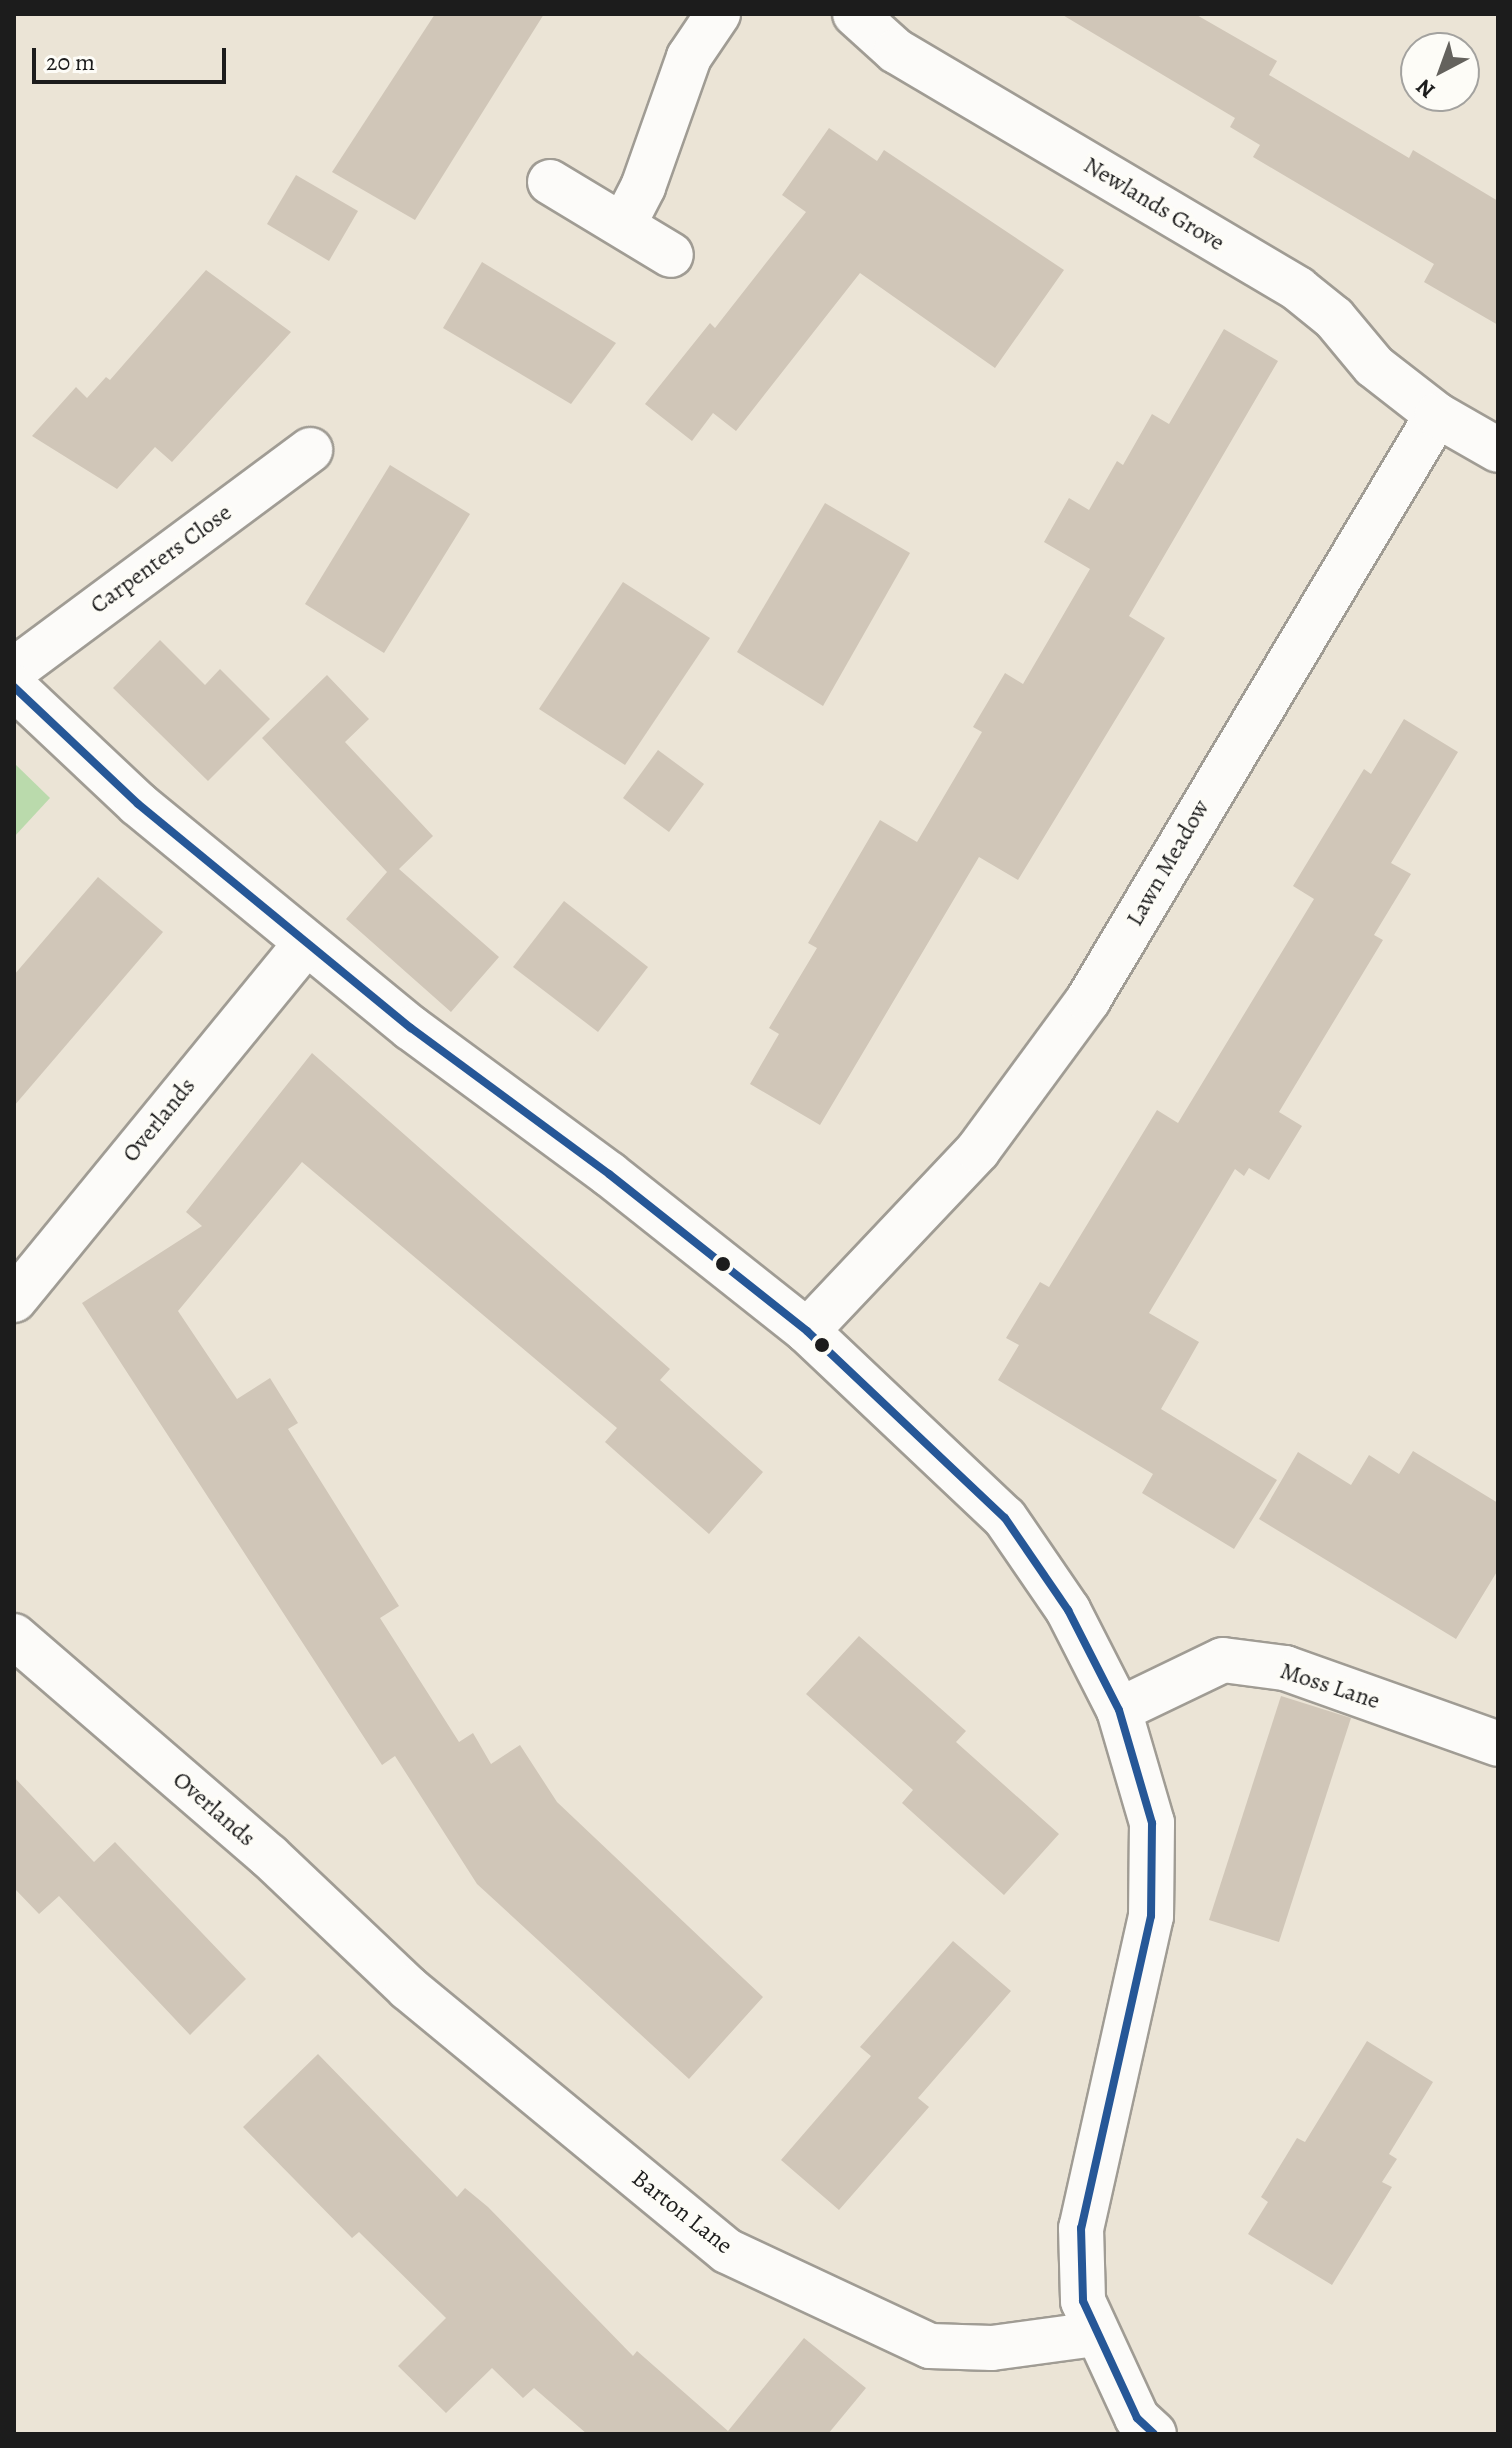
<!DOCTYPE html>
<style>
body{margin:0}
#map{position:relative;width:1512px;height:2448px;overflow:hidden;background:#ebe4d6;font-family:Alegreya,serif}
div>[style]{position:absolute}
.green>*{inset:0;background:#badaac}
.building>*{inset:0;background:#d0c6b8}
.roads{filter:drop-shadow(2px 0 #a09c94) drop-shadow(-2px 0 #a09c94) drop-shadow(0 2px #a09c94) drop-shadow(0 -2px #a09c94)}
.minor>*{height:44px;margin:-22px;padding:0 22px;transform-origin:22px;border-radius:22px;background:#fcfbf9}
.bus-1>*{height:8px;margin:-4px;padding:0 4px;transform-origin:4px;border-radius:4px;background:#265797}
.dots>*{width:22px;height:22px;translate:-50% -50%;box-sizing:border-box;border:4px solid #fdfcf7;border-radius:50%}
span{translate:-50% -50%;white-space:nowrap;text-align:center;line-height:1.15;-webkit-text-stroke:8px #fdfcf7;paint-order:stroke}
.street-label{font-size:24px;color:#1c1c1c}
.frame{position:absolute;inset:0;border:16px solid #1c1c1c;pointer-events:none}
.north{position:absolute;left:1400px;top:32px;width:80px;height:80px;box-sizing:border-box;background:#fdfcf7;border:2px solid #a3a29f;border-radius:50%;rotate:221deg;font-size:22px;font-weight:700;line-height:32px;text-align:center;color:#1c1c1c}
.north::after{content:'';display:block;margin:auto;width:28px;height:36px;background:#64625d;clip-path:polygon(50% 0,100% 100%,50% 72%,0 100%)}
.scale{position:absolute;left:32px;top:48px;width:194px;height:36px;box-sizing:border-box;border:4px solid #1c1c1c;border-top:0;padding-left:10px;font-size:24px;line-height:28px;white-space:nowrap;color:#1c1c1c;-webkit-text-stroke:6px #fdfcf7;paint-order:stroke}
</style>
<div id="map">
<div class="green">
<div style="clip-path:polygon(14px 763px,50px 798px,14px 837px)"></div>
</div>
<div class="building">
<div style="clip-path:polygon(435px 14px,544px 14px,415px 220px,332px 172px)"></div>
<div style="clip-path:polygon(1061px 14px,1195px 14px,1277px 61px,1269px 75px,1409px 158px,1413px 150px,1498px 201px,1498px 325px,1424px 282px,1434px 264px,1253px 157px,1260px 145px,1230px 127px,1235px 118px)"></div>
<div style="clip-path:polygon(829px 128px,877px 161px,884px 150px,1064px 270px,995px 368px,860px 273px,736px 431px,713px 413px,692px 441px,645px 404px,710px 323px,715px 328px,806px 212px,782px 195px)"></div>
<div style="clip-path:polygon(296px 175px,358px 211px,329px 261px,267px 224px)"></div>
<div style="clip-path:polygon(482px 262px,616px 343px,571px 404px,443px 328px)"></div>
<div style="clip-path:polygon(206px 270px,291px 332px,172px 462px,155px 447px,117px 489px,32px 436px,76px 387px,87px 398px,106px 377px,110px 380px)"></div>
<div style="clip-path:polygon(1224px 329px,1278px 361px,1129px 616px,1165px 638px,1018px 880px,979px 857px,820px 1125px,750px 1084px,779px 1034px,769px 1028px,817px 948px,808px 943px,880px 820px,917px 842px,982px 732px,973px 727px,1005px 673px,1023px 684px,1090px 569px,1044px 542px,1069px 498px,1089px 510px,1117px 461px,1123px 465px,1152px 414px,1169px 424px)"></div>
<div style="clip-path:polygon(390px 465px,470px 514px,384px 653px,305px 604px)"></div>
<div style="clip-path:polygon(825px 503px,910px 553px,823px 706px,737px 652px)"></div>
<div style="clip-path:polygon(623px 582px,710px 638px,625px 765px,539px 709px)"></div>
<div style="clip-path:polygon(160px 640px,205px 685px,220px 669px,270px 719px,208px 781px,113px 688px)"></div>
<div style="clip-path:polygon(327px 675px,369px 719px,345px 742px,433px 836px,399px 869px,499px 957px,451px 1012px,346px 919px,387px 872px,262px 738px)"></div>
<div style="clip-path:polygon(1404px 719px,1458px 752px,1391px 863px,1411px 874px,1374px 935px,1383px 940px,1279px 1112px,1302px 1126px,1269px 1180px,1249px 1168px,1244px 1176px,1235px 1169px,1149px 1313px,1199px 1342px,1161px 1409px,1277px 1480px,1234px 1549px,1142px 1493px,1153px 1474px,998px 1380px,1019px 1345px,1006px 1338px,1040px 1282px,1049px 1287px,1157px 1110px,1178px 1123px,1314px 899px,1293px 886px,1364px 769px,1371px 774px)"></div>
<div style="clip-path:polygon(658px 750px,704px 784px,669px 832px,623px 798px)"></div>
<div style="clip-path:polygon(98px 877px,163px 932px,14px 1106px,14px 975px)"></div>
<div style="clip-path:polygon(564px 901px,648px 967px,598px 1032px,513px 967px)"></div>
<div style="clip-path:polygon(312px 1053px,670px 1369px,660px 1380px,763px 1472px,709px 1534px,605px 1442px,617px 1428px,302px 1162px,178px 1311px,237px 1399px,270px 1378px,298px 1423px,288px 1429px,399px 1606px,380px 1618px,459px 1742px,473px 1733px,491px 1764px,520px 1745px,557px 1802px,763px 1997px,689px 2079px,477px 1884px,395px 1756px,382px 1765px,82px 1303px,202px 1226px,186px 1212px)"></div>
<div style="clip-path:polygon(1413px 1451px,1498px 1503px,1498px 1570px,1456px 1639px,1259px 1519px,1298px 1452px,1351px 1485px,1369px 1455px,1399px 1474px)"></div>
<div style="clip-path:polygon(859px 1636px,966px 1731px,956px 1742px,1059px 1834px,1004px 1895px,902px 1803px,913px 1790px,806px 1694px)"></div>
<div style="clip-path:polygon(1281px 1696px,1351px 1718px,1279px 1942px,1209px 1920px)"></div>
<div style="clip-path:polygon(14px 1777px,94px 1862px,115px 1842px,246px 1979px,190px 2035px,59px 1896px,39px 1914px,14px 1888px)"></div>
<div style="clip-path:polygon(953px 1941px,1011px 1991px,918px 2098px,929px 2107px,839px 2210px,781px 2160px,871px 2056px,860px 2047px)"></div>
<div style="clip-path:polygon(1367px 2041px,1433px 2082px,1389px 2154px,1397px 2159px,1382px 2182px,1392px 2187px,1332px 2285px,1248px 2234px,1268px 2202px,1261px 2197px,1297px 2138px,1305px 2142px)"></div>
<div style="clip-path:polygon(318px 2054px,457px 2197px,465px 2188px,488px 2207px,633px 2356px,637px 2351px,728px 2431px,804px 2338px,866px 2388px,828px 2434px,587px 2434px,534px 2388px,523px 2398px,492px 2368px,446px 2413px,398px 2366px,446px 2318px,359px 2232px,352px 2238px,243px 2127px)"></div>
</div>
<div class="roads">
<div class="minor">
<div style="left:855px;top:14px;width:55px;rotate:42.1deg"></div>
<div style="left:896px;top:51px;width:467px;rotate:30.6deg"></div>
<div style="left:1298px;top:289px;width:46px;rotate:38.9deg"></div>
<div style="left:1334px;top:318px;width:62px;rotate:50.2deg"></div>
<div style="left:1374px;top:366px;width:80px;rotate:37.9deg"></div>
<div style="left:550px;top:182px;width:141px;rotate:31.1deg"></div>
<div style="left:624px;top:224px;width:42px;rotate:-62.8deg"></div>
<div style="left:643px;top:187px;width:138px;rotate:-70.5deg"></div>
<div style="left:689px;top:57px;width:52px;rotate:-56deg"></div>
<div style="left:14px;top:670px;width:369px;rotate:-36.6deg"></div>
<div style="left:14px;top:687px;width:170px;rotate:43.3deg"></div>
<div style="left:138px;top:804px;width:353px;rotate:39.4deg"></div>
<div style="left:411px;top:1028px;width:246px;rotate:36.4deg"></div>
<div style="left:609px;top:1174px;width:253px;rotate:38.4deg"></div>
<div style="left:807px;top:1331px;width:272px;rotate:43.4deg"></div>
<div style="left:1005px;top:1518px;width:112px;rotate:55.6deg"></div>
<div style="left:1068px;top:1610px;width:112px;rotate:63deg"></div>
<div style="left:1119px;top:1710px;width:118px;rotate:73.7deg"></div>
<div style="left:1152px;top:1823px;width:93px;rotate:90.6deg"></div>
<div style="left:1151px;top:1916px;width:320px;rotate:102.6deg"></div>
<div style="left:1081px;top:2228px;width:73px;rotate:88.4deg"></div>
<div style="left:1083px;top:2301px;width:129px;rotate:65.2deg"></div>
<div style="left:1137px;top:2418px;width:23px;rotate:43deg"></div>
<div style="left:14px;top:1300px;width:461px;rotate:-50.7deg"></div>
<div style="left:807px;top:1331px;width:249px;rotate:-46.6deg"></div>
<div style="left:978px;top:1150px;width:186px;rotate:-53.7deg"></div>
<div style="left:1088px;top:1000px;width:681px;rotate:-59.18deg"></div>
<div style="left:1437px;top:415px;width:70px;rotate:29.8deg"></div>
<div style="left:14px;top:1636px;width:337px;rotate:40.8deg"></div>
<div style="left:269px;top:1856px;width:192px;rotate:43.5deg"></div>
<div style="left:408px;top:1988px;width:413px;rotate:39.5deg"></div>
<div style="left:727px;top:2251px;width:224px;rotate:25.1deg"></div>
<div style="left:930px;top:2346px;width:62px;rotate:1.8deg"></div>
<div style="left:992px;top:2348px;width:104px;rotate:-7.7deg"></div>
<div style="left:1119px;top:1710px;width:115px;rotate:-25.7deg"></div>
<div style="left:1223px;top:1660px;width:63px;rotate:7.4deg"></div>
<div style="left:1285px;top:1668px;width:226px;rotate:19.6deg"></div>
</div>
</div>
<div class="bus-1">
<div style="left:14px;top:687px;width:170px;rotate:43.3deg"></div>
<div style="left:138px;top:804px;width:353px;rotate:39.4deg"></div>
<div style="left:411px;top:1028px;width:246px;rotate:36.4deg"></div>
<div style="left:609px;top:1174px;width:253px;rotate:38.4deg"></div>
<div style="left:807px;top:1331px;width:272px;rotate:43.4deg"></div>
<div style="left:1005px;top:1518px;width:112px;rotate:55.6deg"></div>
<div style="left:1068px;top:1610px;width:112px;rotate:63deg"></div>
<div style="left:1119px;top:1710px;width:118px;rotate:73.7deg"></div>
<div style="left:1152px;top:1823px;width:93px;rotate:90.6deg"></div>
<div style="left:1151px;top:1916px;width:320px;rotate:102.6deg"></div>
<div style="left:1081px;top:2228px;width:73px;rotate:88.4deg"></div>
<div style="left:1083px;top:2301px;width:129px;rotate:65.2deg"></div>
<div style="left:1137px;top:2418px;width:23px;rotate:43deg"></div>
</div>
<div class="dots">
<div style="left:723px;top:1264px;background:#1c1c1c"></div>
<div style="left:822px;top:1345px;background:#1c1c1c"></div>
</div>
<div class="street-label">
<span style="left:1154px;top:204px;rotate:31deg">Newlands Grove</span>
<span style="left:161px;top:559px;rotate:-36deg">Carpenters Close</span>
<span style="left:1168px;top:863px;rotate:-60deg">Lawn Meadow</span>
<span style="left:159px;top:1120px;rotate:-51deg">Overlands</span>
<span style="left:1330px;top:1686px;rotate:18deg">Moss Lane</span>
<span style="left:214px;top:1809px;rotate:41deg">Overlands</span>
<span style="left:682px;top:2212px;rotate:38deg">Barton Lane</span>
</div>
<div class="frame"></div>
<div class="north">N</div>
<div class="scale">20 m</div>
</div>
